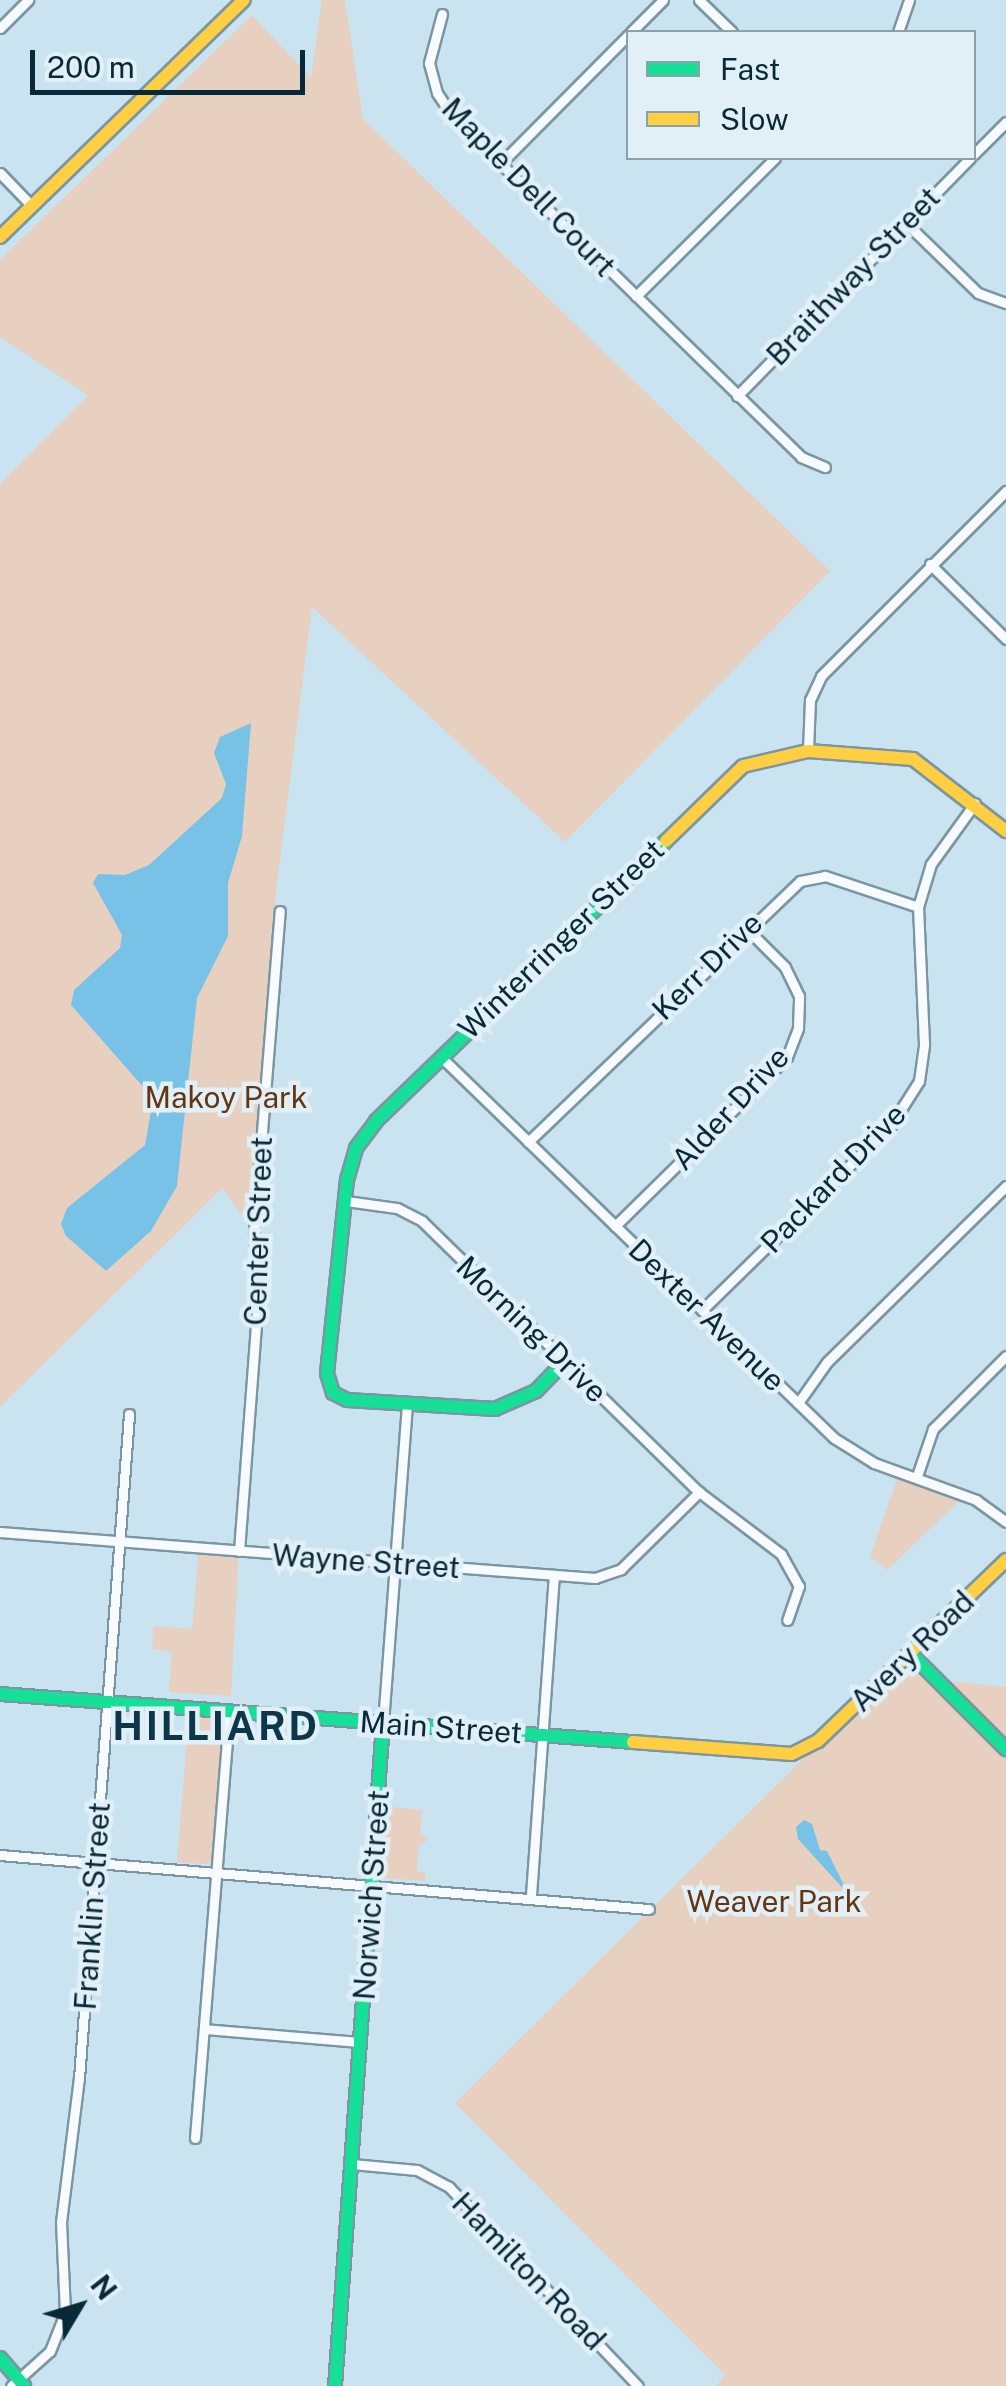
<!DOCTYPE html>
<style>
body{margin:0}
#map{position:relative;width:1006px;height:2386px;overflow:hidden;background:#cae3f0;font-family:"Public Sans",sans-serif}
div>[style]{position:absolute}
.green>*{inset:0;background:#e7d0c0}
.water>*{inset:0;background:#79c2e7}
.roads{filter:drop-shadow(2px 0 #7b96a2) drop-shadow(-2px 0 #7b96a2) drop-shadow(0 2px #7b96a2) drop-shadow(0 -2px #7b96a2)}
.street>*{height:9px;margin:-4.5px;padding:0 4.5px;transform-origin:4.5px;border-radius:4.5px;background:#f7fbfd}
.fast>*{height:12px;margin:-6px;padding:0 6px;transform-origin:6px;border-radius:6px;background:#16e098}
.slow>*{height:12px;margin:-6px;padding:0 6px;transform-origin:6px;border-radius:6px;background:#ffcf43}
span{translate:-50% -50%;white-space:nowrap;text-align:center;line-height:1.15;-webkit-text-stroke:9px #e1eff7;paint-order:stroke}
.street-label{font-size:30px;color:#082938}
.park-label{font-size:30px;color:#653410}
.district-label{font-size:40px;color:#0d3649;font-weight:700;letter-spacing:2.5px}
.legend{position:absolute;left:626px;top:30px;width:350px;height:130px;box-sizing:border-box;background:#e1eff7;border:2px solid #8aa0ab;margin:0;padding:12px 18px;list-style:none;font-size:30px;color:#082938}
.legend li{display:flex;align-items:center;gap:20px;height:50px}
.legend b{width:50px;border:2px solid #8aa0ab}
.north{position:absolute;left:30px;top:2256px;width:100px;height:100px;-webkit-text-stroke:8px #e1eff7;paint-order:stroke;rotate:52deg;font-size:28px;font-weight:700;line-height:40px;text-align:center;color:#082938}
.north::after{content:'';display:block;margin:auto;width:35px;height:45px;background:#082938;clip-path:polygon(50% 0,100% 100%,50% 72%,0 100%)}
.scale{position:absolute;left:30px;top:50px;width:275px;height:45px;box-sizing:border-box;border:5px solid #082938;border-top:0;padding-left:12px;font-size:30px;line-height:35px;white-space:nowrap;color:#082938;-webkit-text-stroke:8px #e1eff7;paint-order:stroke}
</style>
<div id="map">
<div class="green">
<div style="clip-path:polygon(322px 0,345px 0,363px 119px,830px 571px,565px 842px,312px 607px,276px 892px,253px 1188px,242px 1215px,222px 1188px,0 1407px,0 484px,88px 395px,0 337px,0 260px,252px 15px,311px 78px)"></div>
<div style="clip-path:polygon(898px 1477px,960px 1500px,887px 1570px,870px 1556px)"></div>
<div style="clip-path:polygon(199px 1548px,239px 1551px,231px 1696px,169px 1692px,172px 1652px,152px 1649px,154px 1626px,192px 1629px)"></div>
<div style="clip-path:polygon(910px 1653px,937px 1680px,1006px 1687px,1006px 2386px,716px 2386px,725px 2375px,455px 2103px)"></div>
<div style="clip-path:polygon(189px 1713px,223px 1722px,213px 1860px,206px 1864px,177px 1862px)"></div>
<div style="clip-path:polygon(384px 1806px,422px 1810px,420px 1833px,428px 1840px,419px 1844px,417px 1872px,426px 1873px,425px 1881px,384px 1878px,378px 1871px)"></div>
</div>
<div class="water">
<div style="clip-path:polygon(251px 723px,242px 836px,228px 883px,228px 936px,197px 998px,177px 1186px,151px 1231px,106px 1271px,66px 1236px,61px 1224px,67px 1208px,145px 1145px,151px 1111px,145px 1089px,71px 1005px,74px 990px,120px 948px,122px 935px,93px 883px,98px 874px,125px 875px,149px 865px,222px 798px,226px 784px,214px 753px,220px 737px)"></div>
<div style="clip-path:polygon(804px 1820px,812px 1824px,820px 1850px,827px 1851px,849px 1895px,798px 1839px,796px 1827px)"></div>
</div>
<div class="roads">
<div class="street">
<div style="left:699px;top:0;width:46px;rotate:44.1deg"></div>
<div style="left:442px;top:14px;width:51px;rotate:104.9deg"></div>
<div style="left:429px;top:63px;width:31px;rotate:75deg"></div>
<div style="left:437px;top:93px;width:30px;rotate:56deg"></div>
<div style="left:454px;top:118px;width:485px;rotate:44.3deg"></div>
<div style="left:801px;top:457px;width:26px;rotate:23deg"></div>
<div style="left:0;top:28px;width:40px;rotate:-45deg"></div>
<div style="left:631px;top:32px;width:45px;rotate:-45deg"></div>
<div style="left:898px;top:32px;width:34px;rotate:-71deg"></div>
<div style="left:974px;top:154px;width:45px;rotate:-45deg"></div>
<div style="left:501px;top:163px;width:180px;rotate:-45.2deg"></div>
<div style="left:0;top:173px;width:46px;rotate:45.9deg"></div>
<div style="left:905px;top:222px;width:102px;rotate:44.2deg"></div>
<div style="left:978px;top:293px;width:30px;rotate:20deg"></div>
<div style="left:636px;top:296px;width:196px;rotate:-44.8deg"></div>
<div style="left:737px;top:396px;width:333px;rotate:-45.6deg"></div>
<div style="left:930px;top:564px;width:107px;rotate:44.6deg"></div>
<div style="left:808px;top:751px;width:51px;rotate:-87.8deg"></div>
<div style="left:810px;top:700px;width:26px;rotate:-65deg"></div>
<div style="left:821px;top:676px;width:262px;rotate:-45deg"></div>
<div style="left:441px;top:1057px;width:547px;rotate:44.11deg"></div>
<div style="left:834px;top:1438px;width:47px;rotate:32deg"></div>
<div style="left:874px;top:1463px;width:109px;rotate:19.9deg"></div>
<div style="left:976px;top:1500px;width:37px;rotate:36deg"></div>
<div style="left:528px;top:1142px;width:377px;rotate:-43.8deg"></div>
<div style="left:800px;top:881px;width:25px;rotate:-11deg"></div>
<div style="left:825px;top:876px;width:98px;rotate:18.4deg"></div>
<div style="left:346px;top:1201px;width:51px;rotate:7.8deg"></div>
<div style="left:397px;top:1208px;width:28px;rotate:27deg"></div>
<div style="left:422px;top:1221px;width:388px;rotate:44.4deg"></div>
<div style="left:699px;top:1492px;width:103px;rotate:37.1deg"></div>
<div style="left:781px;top:1554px;width:37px;rotate:61deg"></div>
<div style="left:799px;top:1586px;width:36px;rotate:109deg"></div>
<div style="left:615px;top:1226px;width:241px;rotate:-44.5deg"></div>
<div style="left:787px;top:1057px;width:31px;rotate:-69deg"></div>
<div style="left:798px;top:1028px;width:32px;rotate:-88deg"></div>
<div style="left:799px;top:996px;width:32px;rotate:-116deg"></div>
<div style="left:785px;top:967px;width:55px;rotate:-135deg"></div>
<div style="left:702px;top:1310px;width:264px;rotate:-44.4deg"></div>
<div style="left:891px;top:1125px;width:52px;rotate:-57.5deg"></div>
<div style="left:919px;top:1081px;width:37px;rotate:-82deg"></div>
<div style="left:924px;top:1044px;width:137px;rotate:-92.5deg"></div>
<div style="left:918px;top:907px;width:45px;rotate:-73.2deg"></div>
<div style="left:931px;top:864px;width:75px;rotate:-54.2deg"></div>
<div style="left:798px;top:1403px;width:50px;rotate:-54.7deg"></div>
<div style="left:827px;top:1362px;width:251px;rotate:-44.5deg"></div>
<div style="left:917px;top:1476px;width:50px;rotate:-71.2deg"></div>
<div style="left:933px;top:1429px;width:103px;rotate:-45deg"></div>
<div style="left:0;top:1532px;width:597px;rotate:4.42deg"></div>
<div style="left:595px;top:1578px;width:28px;rotate:-19deg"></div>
<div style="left:621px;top:1569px;width:110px;rotate:-44.6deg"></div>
<div style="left:239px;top:1551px;width:255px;rotate:-85.7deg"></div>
<div style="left:258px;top:1297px;width:66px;rotate:-93.5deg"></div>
<div style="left:254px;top:1231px;width:321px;rotate:-85.4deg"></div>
<div style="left:383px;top:1723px;width:319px;rotate:-85.7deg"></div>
<div style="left:0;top:1855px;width:651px;rotate:4.76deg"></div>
<div style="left:531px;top:1895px;width:321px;rotate:-85.9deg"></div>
<div style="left:204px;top:2029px;width:157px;rotate:4.8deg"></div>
<div style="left:195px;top:2138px;width:428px;rotate:-85.4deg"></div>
<div style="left:352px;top:2164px;width:65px;rotate:5.3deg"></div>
<div style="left:417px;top:2170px;width:36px;rotate:28deg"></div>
<div style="left:449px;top:2187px;width:274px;rotate:46.5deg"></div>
<div style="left:11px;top:2386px;width:52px;rotate:-41.9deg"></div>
<div style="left:50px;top:2351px;width:41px;rotate:-68.5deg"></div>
<div style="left:65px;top:2313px;width:91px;rotate:-92.5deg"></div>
<div style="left:61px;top:2222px;width:145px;rotate:-82.9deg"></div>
<div style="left:79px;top:2078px;width:666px;rotate:-85.69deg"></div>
</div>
<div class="fast">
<div style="left:565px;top:1361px;width:42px;rotate:134deg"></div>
<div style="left:536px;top:1391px;width:45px;rotate:156.3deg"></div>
<div style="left:495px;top:1409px;width:148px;rotate:-176.5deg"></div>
<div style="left:347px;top:1400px;width:16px;rotate:-153deg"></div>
<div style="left:333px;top:1393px;width:21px;rotate:-107deg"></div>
<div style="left:327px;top:1373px;width:194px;rotate:-84.1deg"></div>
<div style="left:347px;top:1180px;width:33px;rotate:-74deg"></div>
<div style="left:356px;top:1148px;width:34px;rotate:-53deg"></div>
<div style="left:376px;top:1121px;width:403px;rotate:-44deg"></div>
<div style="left:910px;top:1653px;width:136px;rotate:45deg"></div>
<div style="left:0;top:1694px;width:635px;rotate:4.34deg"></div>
<div style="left:0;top:2358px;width:37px;rotate:49deg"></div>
<div style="left:335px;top:2386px;width:665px;rotate:-85.86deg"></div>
</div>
<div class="slow">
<div style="left:0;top:237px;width:340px;rotate:-44.2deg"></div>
<div style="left:666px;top:841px;width:107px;rotate:-44.2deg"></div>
<div style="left:743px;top:766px;width:67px;rotate:-13deg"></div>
<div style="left:808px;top:751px;width:105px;rotate:4.4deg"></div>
<div style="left:913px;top:759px;width:118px;rotate:37.7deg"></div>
<div style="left:633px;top:1742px;width:159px;rotate:4.3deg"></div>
<div style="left:792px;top:1754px;width:29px;rotate:-27deg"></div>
<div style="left:818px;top:1741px;width:261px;rotate:-43.9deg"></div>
</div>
</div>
<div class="street-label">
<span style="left:529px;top:187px;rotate:46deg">Maple Dell Court</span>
<span style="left:853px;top:276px;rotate:-46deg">Braithway Street</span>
<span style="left:561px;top:939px;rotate:-44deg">Winterringer Street</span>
<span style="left:707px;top:966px;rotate:-44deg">Kerr Drive</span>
<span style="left:730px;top:1108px;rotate:-47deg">Alder Drive</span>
<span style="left:833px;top:1178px;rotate:-46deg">Packard Drive</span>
<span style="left:258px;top:1231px;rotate:-88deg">Center Street</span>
<span style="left:707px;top:1315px;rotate:44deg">Dexter Avenue</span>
<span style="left:532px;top:1329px;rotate:44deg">Morning Drive</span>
<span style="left:366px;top:1561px;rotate:4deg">Wayne Street</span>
<span style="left:912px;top:1651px;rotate:-44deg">Avery Road</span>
<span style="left:441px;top:1727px;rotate:4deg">Main Street</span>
<span style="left:371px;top:1895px;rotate:-86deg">Norwich Street</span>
<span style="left:92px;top:1906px;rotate:-86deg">Franklin Street</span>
<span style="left:529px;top:2271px;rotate:46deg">Hamilton Road</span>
</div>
<div class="park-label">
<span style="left:226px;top:1097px">Makoy Park</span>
<span style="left:774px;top:1901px">Weaver Park</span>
</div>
<div class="district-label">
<span style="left:216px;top:1726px">HILLIARD</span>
</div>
<ul class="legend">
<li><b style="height:12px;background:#16e098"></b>Fast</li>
<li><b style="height:12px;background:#ffcf43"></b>Slow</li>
</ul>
<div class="north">N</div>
<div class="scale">200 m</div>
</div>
